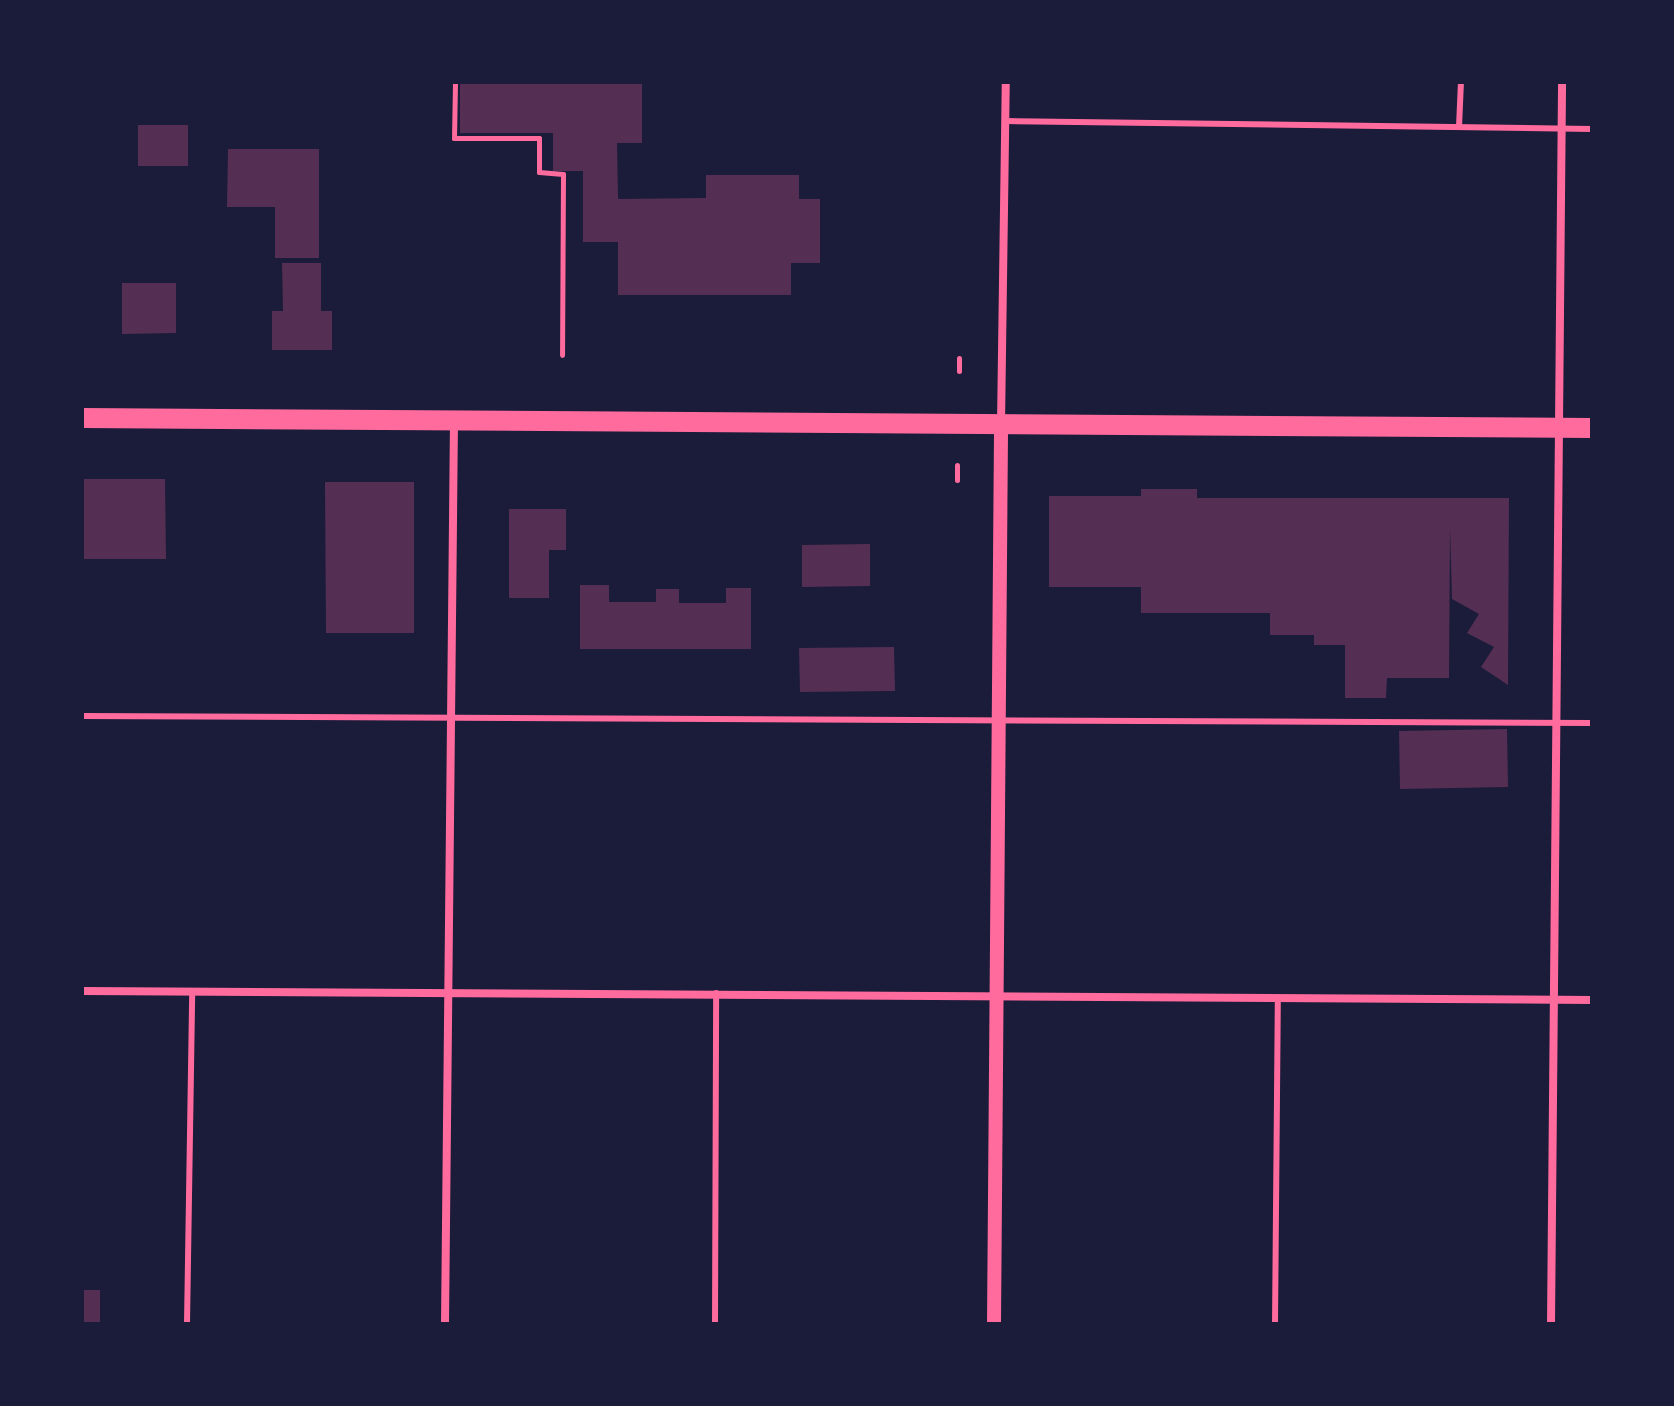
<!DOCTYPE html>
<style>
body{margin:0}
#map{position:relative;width:1674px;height:1406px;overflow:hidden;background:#1b1b3a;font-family:"DejaVu Sans",sans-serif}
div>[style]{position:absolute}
.building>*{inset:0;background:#542f53}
.path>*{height:5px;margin:-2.5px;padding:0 2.5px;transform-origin:2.5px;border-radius:2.5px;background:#ff6b9d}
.service>*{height:6px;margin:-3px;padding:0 3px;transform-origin:3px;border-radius:3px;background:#ff6b9d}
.minor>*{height:8px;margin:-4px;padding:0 4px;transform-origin:4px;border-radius:4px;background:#ff6b9d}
.tertiary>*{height:14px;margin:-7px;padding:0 7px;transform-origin:7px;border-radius:7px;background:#ff6b9d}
.primary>*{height:20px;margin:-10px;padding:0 10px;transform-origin:10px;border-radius:10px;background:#ff6b9d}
span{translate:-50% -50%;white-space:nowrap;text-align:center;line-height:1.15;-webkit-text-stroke:8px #1b1b3a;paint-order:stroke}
.frame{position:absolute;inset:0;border:84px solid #1b1b3a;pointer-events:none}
</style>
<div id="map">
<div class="building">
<div style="clip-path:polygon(460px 82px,642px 82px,642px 143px,617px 143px,618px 199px,706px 198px,706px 175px,799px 175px,799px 199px,820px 199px,820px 263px,791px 263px,791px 295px,618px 295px,618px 242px,583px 242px,583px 171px,553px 171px,553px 133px,460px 133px)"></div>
<div style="clip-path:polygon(138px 125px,188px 125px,188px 166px,138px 166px)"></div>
<div style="clip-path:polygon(228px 149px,319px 149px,319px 258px,275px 258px,275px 207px,227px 207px)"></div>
<div style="clip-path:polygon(282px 263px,321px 263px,321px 311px,332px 311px,332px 350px,272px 350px,272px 311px,283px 311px)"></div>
<div style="clip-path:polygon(122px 283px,176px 283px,176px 333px,122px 334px)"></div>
<div style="clip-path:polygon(83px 479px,165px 479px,166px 559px,84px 559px)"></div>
<div style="clip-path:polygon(325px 482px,414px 482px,414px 633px,326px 633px)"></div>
<div style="clip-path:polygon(1141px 489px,1197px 489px,1197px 498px,1509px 498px,1508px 685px,1481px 667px,1494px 647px,1467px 633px,1479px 614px,1452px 599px,1450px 528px,1449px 678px,1387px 678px,1386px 698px,1345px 698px,1345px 645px,1314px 645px,1314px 635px,1270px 635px,1270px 613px,1141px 613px,1141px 587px,1049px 587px,1049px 496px,1141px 496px)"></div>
<div style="clip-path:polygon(509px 509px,566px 509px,566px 550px,549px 550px,549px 598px,509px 598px)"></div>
<div style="clip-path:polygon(870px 544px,870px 586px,802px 587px,802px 545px)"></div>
<div style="clip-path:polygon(580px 585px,609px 585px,609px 602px,656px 602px,656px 589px,679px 589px,679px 603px,726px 603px,726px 588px,751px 588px,751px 649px,580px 649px)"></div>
<div style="clip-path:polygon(894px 647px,895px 691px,800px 692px,799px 648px)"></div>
<div style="clip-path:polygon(1507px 729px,1508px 787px,1400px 789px,1399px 731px)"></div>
<div style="clip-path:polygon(82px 1290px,100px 1290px,100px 1324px,82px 1324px)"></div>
</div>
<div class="path">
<div style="left:455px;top:82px;width:56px;rotate:91deg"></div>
<div style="left:454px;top:138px;width:85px"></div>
<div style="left:539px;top:138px;width:34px;rotate:90deg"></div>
<div style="left:539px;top:172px;width:24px;rotate:5deg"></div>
<div style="left:563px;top:174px;width:181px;rotate:90.3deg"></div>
<div style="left:959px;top:371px;width:13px;rotate:-90deg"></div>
<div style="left:957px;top:480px;width:15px;rotate:-90deg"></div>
</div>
<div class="service">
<div style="left:1006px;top:121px;width:586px;rotate:0.78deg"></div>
<div style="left:1459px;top:127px;width:45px;rotate:-87.5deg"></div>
<div style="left:82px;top:716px;width:1510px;rotate:0.27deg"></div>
<div style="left:187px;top:1324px;width:333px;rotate:-89.1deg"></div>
<div style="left:715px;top:1324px;width:331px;rotate:-89.8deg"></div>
<div style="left:1275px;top:1324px;width:325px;rotate:-89.5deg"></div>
</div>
<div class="minor">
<div style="left:1001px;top:424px;width:342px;rotate:-89.2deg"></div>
<div style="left:82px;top:991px;width:1510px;rotate:0.34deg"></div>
<div style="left:445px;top:1324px;width:903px;rotate:-89.43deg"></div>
<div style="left:1551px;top:1324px;width:1242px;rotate:-89.49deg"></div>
</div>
<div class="tertiary">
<div style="left:994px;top:1324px;width:900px;rotate:-89.55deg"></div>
</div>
<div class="primary">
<div style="left:82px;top:418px;width:1510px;rotate:0.38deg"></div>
</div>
<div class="frame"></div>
</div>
